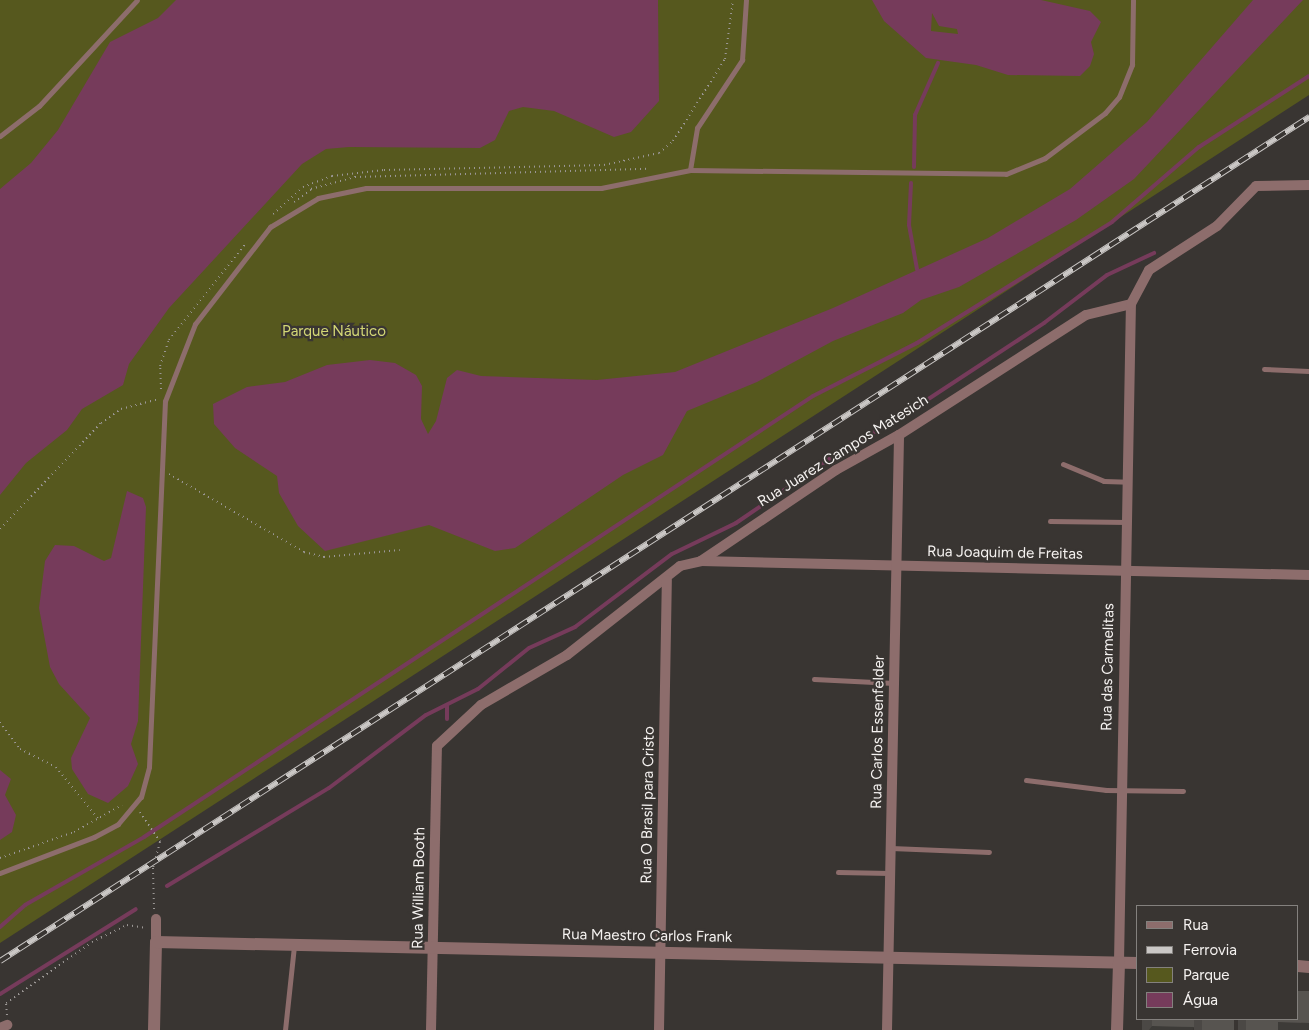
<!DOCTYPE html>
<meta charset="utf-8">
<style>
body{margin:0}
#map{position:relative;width:1309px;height:1030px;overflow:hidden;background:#393532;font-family:Figtree,sans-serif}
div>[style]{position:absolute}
.green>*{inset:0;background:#56581e}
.water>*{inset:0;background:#763b5b}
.stream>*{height:4px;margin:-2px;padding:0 2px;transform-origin:2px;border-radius:2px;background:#763b5b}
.path>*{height:2px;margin-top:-1px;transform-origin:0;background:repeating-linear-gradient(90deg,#9b9795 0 1px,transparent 0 5px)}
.service>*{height:5px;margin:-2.5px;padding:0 2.5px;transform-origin:2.5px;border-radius:2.5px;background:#8d6d6c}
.minor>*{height:10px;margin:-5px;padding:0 5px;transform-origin:5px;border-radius:5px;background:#8d6d6c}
.tertiary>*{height:12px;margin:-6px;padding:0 6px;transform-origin:6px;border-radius:6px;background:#8d6d6c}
.rail>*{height:5.5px;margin-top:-2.75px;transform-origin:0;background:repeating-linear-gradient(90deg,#393532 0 11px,#cac7c5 0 22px);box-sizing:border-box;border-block:1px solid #cac7c5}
.wall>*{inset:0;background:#4b4845}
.shaded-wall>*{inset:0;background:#3d3b38}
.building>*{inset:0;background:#575450}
span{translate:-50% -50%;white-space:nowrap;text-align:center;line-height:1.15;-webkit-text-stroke:4.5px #393532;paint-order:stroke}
.park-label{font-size:15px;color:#d3d776}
.street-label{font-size:15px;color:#f5f2f0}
.legend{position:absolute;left:1136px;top:905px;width:162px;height:115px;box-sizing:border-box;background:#393532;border:1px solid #84817e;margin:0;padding:6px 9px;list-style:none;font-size:15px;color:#f5f2f0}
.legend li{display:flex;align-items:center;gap:10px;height:25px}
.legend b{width:25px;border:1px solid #84817e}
</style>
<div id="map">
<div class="green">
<div style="clip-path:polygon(0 0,1309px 0,1309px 95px,0 943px)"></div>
</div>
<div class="water">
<div style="clip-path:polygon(176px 0,658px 0,659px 101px,631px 132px,614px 137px,554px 111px,523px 107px,509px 111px,495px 140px,480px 148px,349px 147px,326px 149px,302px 164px,169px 308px,129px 364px,123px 385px,82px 409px,67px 430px,26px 463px,0 495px,0 189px,31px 163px,58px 130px,110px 42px,158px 18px)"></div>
<div style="clip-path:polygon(evenodd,872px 0,1041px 0,1090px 11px,1101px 22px,1091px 42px,1094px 54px,1090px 66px,1080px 76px,1008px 75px,976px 65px,926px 58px,884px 21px,872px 0,932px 13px,939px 26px,957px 29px,958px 34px,931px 31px,932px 13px)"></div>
<div style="clip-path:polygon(1253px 0,1303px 0,1134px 179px,1076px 220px,959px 287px,921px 300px,903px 313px,833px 341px,757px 382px,687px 411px,663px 455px,623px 475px,515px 548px,495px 551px,429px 525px,325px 551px,298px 526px,279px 493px,277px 476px,235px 448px,214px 424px,213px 404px,247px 387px,285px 382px,327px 365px,370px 360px,395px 363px,416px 375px,422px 386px,421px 419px,428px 434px,436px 421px,447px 378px,457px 370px,481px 376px,597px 380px,675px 372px,833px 308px,988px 238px,1070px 189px,1147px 122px)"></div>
<div style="clip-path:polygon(127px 491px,143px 498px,146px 507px,138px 721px,131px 744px,138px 764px,128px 786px,108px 803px,88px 794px,72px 769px,71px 758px,90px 718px,59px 684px,50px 667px,39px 608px,45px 561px,55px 545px,74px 546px,104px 561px,111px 558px)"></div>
<div style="clip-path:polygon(0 770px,11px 779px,5px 795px,16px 815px,12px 832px,0 840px)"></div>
</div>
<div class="stream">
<div style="left:914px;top:167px;width:52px;rotate:-88.9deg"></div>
<div style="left:915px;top:115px;width:57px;rotate:-66.1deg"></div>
<div style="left:911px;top:183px;width:42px;rotate:92.7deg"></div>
<div style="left:909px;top:225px;width:45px;rotate:79.7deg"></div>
<div style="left:447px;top:706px;width:13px;rotate:90deg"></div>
<div style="left:167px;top:886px;width:189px;rotate:-31.2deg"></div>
<div style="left:329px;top:788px;width:121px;rotate:-37deg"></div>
<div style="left:426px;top:715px;width:58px;rotate:-26.6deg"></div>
<div style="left:478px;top:689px;width:65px;rotate:-38.8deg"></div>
<div style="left:529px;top:648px;width:51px;rotate:-24.5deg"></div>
<div style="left:575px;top:627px;width:121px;rotate:-37deg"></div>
<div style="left:672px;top:554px;width:71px;rotate:-25.8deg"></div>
<div style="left:736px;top:523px;width:131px;rotate:-34.4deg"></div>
<div style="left:844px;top:449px;width:62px;rotate:-29.1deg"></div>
<div style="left:898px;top:419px;width:175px;rotate:-33.3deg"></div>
<div style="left:1044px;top:323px;width:79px;rotate:-37.3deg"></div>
<div style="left:1107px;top:275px;width:52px;rotate:-25.1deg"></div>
<div style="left:0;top:927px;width:33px;rotate:-41deg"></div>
<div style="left:25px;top:905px;width:137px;rotate:-29.7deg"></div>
<div style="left:144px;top:837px;width:801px;rotate:-33.39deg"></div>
<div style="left:813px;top:396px;width:117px;rotate:-27deg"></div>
<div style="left:917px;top:343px;width:229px;rotate:-31.8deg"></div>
<div style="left:1112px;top:222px;width:115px;rotate:-40.8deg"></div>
<div style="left:1199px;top:147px;width:131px;rotate:-32.8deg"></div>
<div style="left:0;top:994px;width:160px;rotate:-32deg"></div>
</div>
<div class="path">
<div style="left:294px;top:202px;width:21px;rotate:-37deg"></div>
<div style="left:311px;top:189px;width:46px;rotate:-15.3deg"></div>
<div style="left:355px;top:177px;width:293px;rotate:-1.6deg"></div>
<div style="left:273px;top:214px;width:40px;rotate:-42deg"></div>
<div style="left:303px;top:187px;width:31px;rotate:-21deg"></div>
<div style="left:332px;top:176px;width:52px;rotate:-6.6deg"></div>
<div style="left:384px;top:170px;width:220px;rotate:-1.3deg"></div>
<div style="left:604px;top:165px;width:56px;rotate:-12.3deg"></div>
<div style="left:659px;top:153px;width:18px;rotate:-41deg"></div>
<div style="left:673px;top:141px;width:97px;rotate:-57.6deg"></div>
<div style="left:725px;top:59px;width:60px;rotate:-82.3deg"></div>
<div style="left:161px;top:389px;width:23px;rotate:-92deg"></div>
<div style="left:160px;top:366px;width:28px;rotate:-71deg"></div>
<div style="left:169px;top:340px;width:124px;rotate:-51.6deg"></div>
<div style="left:169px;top:474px;width:156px;rotate:30deg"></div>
<div style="left:304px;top:552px;width:21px;rotate:14deg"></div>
<div style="left:324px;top:557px;width:76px;rotate:-5.3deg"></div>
<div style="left:0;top:529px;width:146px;rotate:-46.4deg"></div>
<div style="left:101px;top:423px;width:24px;rotate:-35deg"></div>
<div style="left:121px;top:409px;width:38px;rotate:-15deg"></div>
<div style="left:0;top:722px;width:34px;rotate:53deg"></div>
<div style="left:20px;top:749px;width:40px;rotate:26.6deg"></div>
<div style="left:56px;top:767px;width:68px;rotate:50.9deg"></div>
<div style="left:140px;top:812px;width:36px;rotate:56deg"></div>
<div style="left:160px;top:842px;width:27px;rotate:105deg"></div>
<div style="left:153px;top:868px;width:41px;rotate:88.6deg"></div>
<div style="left:0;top:858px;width:78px;rotate:-19.4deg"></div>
<div style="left:74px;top:832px;width:55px;rotate:-29.4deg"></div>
<div style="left:7px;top:1015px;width:12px;rotate:-95deg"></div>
<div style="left:6px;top:1003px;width:105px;rotate:-35.3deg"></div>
<div style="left:92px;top:942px;width:39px;rotate:-26deg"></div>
<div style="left:127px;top:925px;width:18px;rotate:9deg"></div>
</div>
<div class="service">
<div style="left:0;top:136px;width:49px;rotate:-37.6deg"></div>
<div style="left:39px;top:106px;width:144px;rotate:-47.2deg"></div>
<div style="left:690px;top:170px;width:43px;rotate:-80.5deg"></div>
<div style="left:697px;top:128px;width:82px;rotate:-56.5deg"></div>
<div style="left:742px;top:60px;width:60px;rotate:-86.2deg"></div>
<div style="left:1264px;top:369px;width:45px;rotate:2.5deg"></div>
<div style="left:1063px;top:464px;width:44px;rotate:22.5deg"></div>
<div style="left:1104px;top:481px;width:24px;rotate:2deg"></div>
<div style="left:1050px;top:521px;width:77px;rotate:0.7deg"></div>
<div style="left:814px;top:679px;width:80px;rotate:2.9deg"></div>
<div style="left:1026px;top:780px;width:81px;rotate:7.1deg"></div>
<div style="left:1106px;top:790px;width:77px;rotate:0.7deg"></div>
<div style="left:891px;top:848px;width:98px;rotate:2.3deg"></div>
<div style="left:838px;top:872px;width:52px;rotate:1.1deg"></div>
<div style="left:0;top:873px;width:101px;rotate:-21deg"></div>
<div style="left:94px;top:837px;width:27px;rotate:-28deg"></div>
<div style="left:118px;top:824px;width:35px;rotate:-50deg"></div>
<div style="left:141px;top:797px;width:31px;rotate:-75deg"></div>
<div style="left:149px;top:767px;width:366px;rotate:-87.5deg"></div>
<div style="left:165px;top:401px;width:83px;rotate:-68.7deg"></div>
<div style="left:195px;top:324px;width:123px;rotate:-52.3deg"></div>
<div style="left:270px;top:227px;width:56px;rotate:-31.1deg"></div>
<div style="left:318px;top:198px;width:49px;rotate:-11.8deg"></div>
<div style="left:366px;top:188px;width:235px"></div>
<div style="left:601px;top:188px;width:91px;rotate:-11.4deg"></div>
<div style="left:690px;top:170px;width:316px;rotate:0.7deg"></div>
<div style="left:1006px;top:174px;width:42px;rotate:-22.3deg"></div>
<div style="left:1045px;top:158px;width:75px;rotate:-36.9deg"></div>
<div style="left:1105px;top:113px;width:21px;rotate:-49deg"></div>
<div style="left:1119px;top:97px;width:35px;rotate:-68deg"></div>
<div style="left:1132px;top:65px;width:65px;rotate:-89.1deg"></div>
<div style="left:285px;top:1030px;width:84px;rotate:-83.9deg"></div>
</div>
<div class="minor">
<div style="left:701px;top:561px;width:608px;rotate:1.32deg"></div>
<div style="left:156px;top:942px;width:23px;rotate:-90deg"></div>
<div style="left:1119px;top:962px;width:658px;rotate:-88.96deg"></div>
<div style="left:0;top:1028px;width:8px;rotate:-23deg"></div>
<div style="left:431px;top:1030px;width:284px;rotate:-88.8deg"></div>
<div style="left:437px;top:746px;width:60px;rotate:-43deg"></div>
<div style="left:481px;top:705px;width:99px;rotate:-30.2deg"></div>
<div style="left:567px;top:655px;width:144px;rotate:-38.2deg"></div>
<div style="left:680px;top:566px;width:22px;rotate:-13deg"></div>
<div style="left:701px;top:561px;width:163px;rotate:-34deg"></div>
<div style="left:836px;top:470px;width:72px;rotate:-29.1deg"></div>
<div style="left:899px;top:435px;width:222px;rotate:-32.7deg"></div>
<div style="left:1086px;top:315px;width:46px;rotate:-13.7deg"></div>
<div style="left:1131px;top:304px;width:38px;rotate:-62deg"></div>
<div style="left:1149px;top:270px;width:81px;rotate:-32.9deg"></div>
<div style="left:1217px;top:226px;width:56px;rotate:-45.7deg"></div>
<div style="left:1256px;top:186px;width:53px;rotate:-1.1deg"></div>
<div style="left:659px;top:1030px;width:450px;rotate:-89deg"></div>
<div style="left:887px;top:1030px;width:595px;rotate:-88.84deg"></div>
</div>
<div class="tertiary">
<div style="left:1298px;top:966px;width:11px;rotate:5deg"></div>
<div style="left:154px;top:1030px;width:88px;rotate:-88.7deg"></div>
<div style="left:156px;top:942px;width:982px;rotate:1.23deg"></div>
<div style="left:1117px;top:1030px;width:68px;rotate:-88.3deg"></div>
</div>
<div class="rail">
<div style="left:0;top:961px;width:1558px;rotate:-32.81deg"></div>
</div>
<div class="wall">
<div style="clip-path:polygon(1142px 1019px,1234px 1019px,1234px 1030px,1194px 1030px,1194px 1027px,1192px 1030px,1142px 1030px)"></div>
<div style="clip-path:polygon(1238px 1019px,1298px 1019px,1309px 1030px,1238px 1030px)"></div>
</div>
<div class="shaded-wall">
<div style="clip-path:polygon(1278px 1022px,1309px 1023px,1309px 1030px,1272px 1030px)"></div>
<div style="clip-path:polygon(1152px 1026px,1194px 1027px,1192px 1030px,1149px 1030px)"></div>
</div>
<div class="building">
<div style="clip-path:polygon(1298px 991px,1309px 991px,1309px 1023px,1278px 1022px,1278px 1030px,1246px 1030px,1246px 1019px,1298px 1019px)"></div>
<div style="clip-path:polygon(1152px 1019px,1194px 1019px,1194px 1027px,1152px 1026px)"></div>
<div style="clip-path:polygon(1202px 1019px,1234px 1019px,1234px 1030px,1202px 1030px)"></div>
</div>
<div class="park-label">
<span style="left:334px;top:332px">Parque Náutico</span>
</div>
<div class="street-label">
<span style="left:843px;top:451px;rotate:-32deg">Rua Juarez Campos Matesich</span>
<span style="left:1005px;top:553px;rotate:1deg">Rua Joaquim de Freitas</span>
<span style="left:1108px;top:667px;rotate:-89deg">Rua das Carmelitas</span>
<span style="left:878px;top:732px;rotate:-89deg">Rua Carlos Essenfelder</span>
<span style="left:648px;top:805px;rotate:-89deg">Rua O Brasil para Cristo</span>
<span style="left:419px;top:888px;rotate:-89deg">Rua William Booth</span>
<span style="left:647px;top:936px;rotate:1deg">Rua Maestro Carlos Frank</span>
</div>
<ul class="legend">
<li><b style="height:6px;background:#8d6d6c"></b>Rua</li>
<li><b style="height:6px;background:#cac7c5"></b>Ferrovia</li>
<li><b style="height:14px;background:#56581e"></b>Parque</li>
<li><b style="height:14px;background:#763b5b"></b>Água</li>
</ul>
</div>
